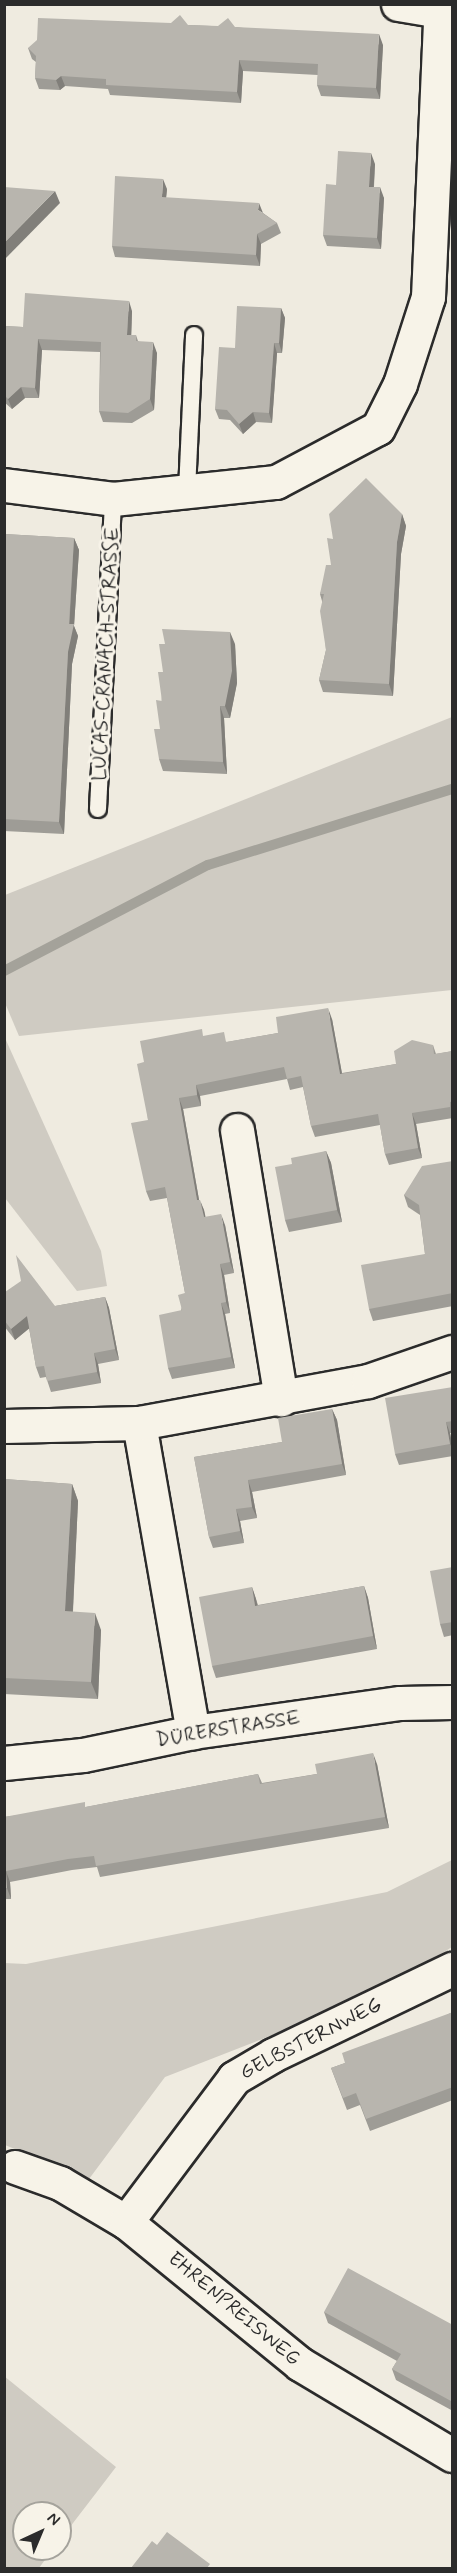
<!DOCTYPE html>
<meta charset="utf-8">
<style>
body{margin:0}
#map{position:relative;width:457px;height:2573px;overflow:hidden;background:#efebe0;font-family:Mynerve,sans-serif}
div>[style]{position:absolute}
.green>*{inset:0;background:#cfcbc2}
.stream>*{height:10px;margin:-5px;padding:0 5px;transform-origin:5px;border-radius:5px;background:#a4a29a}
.roads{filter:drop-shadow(2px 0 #2b2b2b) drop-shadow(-2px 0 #2b2b2b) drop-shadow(0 2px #2b2b2b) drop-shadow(0 -2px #2b2b2b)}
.lane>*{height:16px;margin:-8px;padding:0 8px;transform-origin:8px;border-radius:8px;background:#f7f3e8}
.street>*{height:33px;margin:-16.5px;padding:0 16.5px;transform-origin:16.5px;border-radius:16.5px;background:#f7f3e8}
.wall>*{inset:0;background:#9e9c96}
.shaded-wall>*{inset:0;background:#817f7a}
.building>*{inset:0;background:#b8b5ae}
span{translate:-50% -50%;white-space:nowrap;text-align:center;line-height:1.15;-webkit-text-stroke:6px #f7f3e8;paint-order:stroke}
.street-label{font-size:20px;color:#2b2b2b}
.frame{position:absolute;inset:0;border:6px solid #2b2b2b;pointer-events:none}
.north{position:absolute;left:12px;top:2501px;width:60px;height:60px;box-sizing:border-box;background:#f7f3e8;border:2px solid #a5a39c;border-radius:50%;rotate:44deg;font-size:16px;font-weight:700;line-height:24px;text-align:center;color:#2b2b2b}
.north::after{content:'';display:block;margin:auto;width:21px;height:27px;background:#2b2b2b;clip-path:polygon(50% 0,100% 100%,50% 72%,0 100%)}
</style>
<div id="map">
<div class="green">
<div style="clip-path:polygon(452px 717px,452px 990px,19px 1036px,5px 1003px,5px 895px)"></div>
<div style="clip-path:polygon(5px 1038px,101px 1251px,107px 1286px,77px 1291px,5px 1198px)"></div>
<div style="clip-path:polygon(452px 1860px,452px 1947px,400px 1979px,311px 2020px,165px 2077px,89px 2179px,5px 2145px,4px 1963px,26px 1964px,387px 1892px)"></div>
<div style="clip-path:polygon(4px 2376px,116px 2467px,60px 2540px,60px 2513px,24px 2513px,24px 2549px,53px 2549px,39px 2568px,5px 2568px)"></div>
</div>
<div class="stream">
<div style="left:4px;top:971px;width:230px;rotate:-27.5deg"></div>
<div style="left:208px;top:865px;width:256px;rotate:-17.3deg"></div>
</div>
<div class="roads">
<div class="lane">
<div style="left:187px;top:491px;width:156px;rotate:-87.4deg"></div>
<div style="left:98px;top:809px;width:310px;rotate:-87.2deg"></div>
</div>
<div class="street">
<div style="left:398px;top:4px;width:55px;rotate:9.5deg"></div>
<div style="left:4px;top:485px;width:110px;rotate:7.3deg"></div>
<div style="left:113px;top:499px;width:164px;rotate:-6deg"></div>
<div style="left:276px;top:482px;width:115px;rotate:-27.9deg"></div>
<div style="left:378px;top:428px;width:49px;rotate:-63.4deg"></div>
<div style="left:400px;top:384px;width:91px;rotate:-72.2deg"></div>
<div style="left:428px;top:297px;width:293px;rotate:-87.5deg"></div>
<div style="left:237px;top:1130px;width:273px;rotate:80.7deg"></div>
<div style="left:139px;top:1423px;width:314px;rotate:80.1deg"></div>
<div style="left:4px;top:1426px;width:135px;rotate:-1.3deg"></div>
<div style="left:139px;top:1423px;width:233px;rotate:-10.4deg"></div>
<div style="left:368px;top:1381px;width:89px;rotate:-19deg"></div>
<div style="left:4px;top:1763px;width:79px;rotate:-5.8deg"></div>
<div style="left:83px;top:1755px;width:112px;rotate:-11.8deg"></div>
<div style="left:193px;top:1732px;width:209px;rotate:-8deg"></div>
<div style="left:400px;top:1703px;width:52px;rotate:-1.1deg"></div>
<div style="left:15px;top:2167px;width:48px;rotate:19.6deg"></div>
<div style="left:60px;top:2183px;width:77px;rotate:30.6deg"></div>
<div style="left:126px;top:2222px;width:225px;rotate:39.2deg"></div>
<div style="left:300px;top:2364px;width:177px;rotate:30.9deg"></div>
<div style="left:126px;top:2222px;width:180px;rotate:-53.1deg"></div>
<div style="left:234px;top:2078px;width:45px;rotate:-30.5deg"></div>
<div style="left:273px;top:2055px;width:199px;rotate:-25.7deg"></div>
</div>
</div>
<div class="wall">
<div style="clip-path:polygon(188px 25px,235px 27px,383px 45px,380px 99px,321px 96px,317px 85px,318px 75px,243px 71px,241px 103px,110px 95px,108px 89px,65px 86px,60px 90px,39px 89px,35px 78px,36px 62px,32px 59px,28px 48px)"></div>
<div style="clip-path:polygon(375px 164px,374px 187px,384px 198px,381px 249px,327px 246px,323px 235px,336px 185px)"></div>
<div style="clip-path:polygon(167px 189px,166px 198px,263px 213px,277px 223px,281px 233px,261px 244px,260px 266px,115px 257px,112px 246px)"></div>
<div style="clip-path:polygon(281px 308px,285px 318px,282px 353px,277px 353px,272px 423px,256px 422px,243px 434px,230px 420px,219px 419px,215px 409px,235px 348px)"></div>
<div style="clip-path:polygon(132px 311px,131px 335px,136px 335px,138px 341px,157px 353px,154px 410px,132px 423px,103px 422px,99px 411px,100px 352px,42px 350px,39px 398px,25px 398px,12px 409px,4px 402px,4px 326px,23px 327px)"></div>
<div style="clip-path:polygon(402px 514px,406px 526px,401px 554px,393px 696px,323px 692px,319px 680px,326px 650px,322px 601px,320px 594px,331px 565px,333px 539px)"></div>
<div style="clip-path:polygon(4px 534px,74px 538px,79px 550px,74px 626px,78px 636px,72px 664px,64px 834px,4px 831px)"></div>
<div style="clip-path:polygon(235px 644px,237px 683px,230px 718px,224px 718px,227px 774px,163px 771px,159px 759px,163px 672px)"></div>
<div style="clip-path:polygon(332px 1019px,342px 1073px,396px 1064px,433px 1045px,436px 1054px,453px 1051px,453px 1118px,416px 1124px,422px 1158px,389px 1165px,385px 1154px,380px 1125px,315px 1137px,311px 1126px,303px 1087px,290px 1090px,287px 1079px,200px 1096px,201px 1106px,183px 1109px,199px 1200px,204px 1210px,205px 1217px,225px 1225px,234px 1273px,224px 1275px,230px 1313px,225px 1314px,235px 1368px,172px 1379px,168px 1368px,185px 1293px,167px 1198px,150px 1201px,146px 1191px,148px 1120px,144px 1062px,204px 1036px,227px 1042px,278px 1033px)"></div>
<div style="clip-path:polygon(326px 1151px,331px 1163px,342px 1222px,289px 1232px,285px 1220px,292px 1164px)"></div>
<div style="clip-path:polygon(453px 1161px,453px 1306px,373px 1321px,369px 1309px,425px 1254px,420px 1215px,408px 1207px,404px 1195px)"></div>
<div style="clip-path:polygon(4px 1292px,55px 1306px,105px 1297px,109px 1308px,119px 1360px,98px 1364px,101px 1383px,51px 1392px,46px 1377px,40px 1378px,36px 1367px,29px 1328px,15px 1340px,4px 1326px)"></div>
<div style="clip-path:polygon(453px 1387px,453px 1433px,450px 1433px,453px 1446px,453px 1456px,399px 1465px,395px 1454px)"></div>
<div style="clip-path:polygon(332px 1409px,337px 1420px,346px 1475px,252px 1492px,257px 1518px,240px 1521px,244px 1543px,213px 1548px,209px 1537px,194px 1457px,282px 1442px)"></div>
<div style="clip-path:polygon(4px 1479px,72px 1484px,78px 1501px,73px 1612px,101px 1630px,98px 1699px,4px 1694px)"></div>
<div style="clip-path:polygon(453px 1567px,453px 1635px,444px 1637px,440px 1624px)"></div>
<div style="clip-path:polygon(364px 1586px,368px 1598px,377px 1649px,216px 1678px,212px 1666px,252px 1587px,258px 1605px)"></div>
<div style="clip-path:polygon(377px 1764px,389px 1828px,100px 1877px,97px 1867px,72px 1870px,10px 1882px,11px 1899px,4px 1899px,4px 1817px,86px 1807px,258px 1774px,262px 1783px)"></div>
<div style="clip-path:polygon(453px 2012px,453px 2100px,370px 2131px,360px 2105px,347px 2110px,331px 2068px,345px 2063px)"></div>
<div style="clip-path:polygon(324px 2312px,453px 2325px,453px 2411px,396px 2380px,392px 2369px,397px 2361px,328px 2323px)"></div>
</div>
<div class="shaded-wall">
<div style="clip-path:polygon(379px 34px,383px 45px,380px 99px,376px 88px)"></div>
<div style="clip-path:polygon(239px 60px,243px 71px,241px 103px,237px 92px)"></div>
<div style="clip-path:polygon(61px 76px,65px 86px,60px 90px,56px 80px)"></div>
<div style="clip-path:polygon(371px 153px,375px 164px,373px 198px,369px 187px)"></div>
<div style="clip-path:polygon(163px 179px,167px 189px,165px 208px,162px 197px)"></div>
<div style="clip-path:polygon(380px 187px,384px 198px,381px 249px,377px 238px)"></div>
<div style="clip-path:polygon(55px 191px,60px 203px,4px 260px,4px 243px)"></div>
<div style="clip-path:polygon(259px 203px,263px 213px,258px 210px)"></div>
<div style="clip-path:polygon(257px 234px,261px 244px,260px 266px,256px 255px)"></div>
<div style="clip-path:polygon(129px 301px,132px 311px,131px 346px,127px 335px)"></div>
<div style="clip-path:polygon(281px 308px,285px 318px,282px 353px,279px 343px)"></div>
<div style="clip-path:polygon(38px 339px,42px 350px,39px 398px,35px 388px)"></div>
<div style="clip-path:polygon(153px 342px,157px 353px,154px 410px,150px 399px)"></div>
<div style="clip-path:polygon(274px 343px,277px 353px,272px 423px,269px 413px)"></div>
<div style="clip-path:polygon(21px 387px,25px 398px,12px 409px,8px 399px)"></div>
<div style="clip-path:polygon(253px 412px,256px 422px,243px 434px,239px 424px)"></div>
<div style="clip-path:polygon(402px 514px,406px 526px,401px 554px,393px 696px,389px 684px,397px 542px)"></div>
<div style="clip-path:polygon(74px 538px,79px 550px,74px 626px,78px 636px,72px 664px,64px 834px,59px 822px)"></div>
<div style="clip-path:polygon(230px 632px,235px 644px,237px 683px,230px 718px,225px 706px)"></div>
<div style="clip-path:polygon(220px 706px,224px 718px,227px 774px,223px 762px)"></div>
<div style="clip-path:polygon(328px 1008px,332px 1019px,344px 1085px,340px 1074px)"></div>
<div style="clip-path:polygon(196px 1085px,200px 1096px,201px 1106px,197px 1095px)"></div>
<div style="clip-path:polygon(179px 1098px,183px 1109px,201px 1211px,197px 1200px)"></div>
<div style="clip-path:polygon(412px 1113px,416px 1124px,422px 1158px,418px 1148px)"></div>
<div style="clip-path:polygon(326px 1151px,331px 1163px,342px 1222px,337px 1210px)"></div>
<div style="clip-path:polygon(200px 1200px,204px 1210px,208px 1228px,204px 1217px)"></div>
<div style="clip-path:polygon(221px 1214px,225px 1225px,234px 1273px,230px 1262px)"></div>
<div style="clip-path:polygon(220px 1264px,224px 1275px,230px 1313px,226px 1302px)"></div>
<div style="clip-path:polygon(105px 1297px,109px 1308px,119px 1360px,115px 1349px)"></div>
<div style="clip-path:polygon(221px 1303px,225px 1314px,235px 1368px,231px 1357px)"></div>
<div style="clip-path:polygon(27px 1316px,31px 1327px,15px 1340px,11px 1329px)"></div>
<div style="clip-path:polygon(94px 1353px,98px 1364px,101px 1383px,97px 1372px)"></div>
<div style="clip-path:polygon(332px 1409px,337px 1420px,346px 1475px,342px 1464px)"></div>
<div style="clip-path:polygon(446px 1422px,450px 1433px,453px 1450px,450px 1444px)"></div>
<div style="clip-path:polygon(248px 1480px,252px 1492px,257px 1518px,252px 1507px)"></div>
<div style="clip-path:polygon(72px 1484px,78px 1501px,72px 1628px,65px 1611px)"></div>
<div style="clip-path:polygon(236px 1509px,240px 1521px,244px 1543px,240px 1531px)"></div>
<div style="clip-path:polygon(364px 1586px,368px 1598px,377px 1649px,373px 1636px)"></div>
<div style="clip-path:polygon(252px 1587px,256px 1599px,260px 1618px,255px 1606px)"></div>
<div style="clip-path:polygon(95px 1613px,101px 1630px,98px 1699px,91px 1682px)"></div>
<div style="clip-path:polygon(373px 1753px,377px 1764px,389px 1828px,385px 1817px)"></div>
<div style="clip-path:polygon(6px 1871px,10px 1882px,11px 1899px,7px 1888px)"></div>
</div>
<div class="building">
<div style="clip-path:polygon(180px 15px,188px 25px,218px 26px,228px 18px,235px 27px,379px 34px,376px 88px,317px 85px,318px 64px,239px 60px,237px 92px,106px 85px,106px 79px,61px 76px,56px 80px,35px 78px,36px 56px,28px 48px,37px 40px,38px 18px,171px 23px)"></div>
<div style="clip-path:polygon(338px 151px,371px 153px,369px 187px,380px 187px,377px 238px,323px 235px,326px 184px,336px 185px)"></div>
<div style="clip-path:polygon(115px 176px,163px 179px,162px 197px,259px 203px,258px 210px,277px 223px,257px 234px,256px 255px,112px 246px)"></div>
<div style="clip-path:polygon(4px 187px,55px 191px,4px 243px)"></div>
<div style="clip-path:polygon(25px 293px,129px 301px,127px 335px,136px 335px,136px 341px,153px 342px,150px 399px,128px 413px,99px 411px,101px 342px,38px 339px,35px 388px,21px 387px,8px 399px,4px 395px,4px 326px,23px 327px)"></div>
<div style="clip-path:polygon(237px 306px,281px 308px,279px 343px,274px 343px,269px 413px,253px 412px,239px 424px,227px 410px,215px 409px,219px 347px,235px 348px)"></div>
<div style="clip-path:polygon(366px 478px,402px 514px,397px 542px,389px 684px,319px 680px,326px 650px,320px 611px,324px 594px,320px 594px,326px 565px,331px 565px,327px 538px,333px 539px,329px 514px)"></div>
<div style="clip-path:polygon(4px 534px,74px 538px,69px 624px,74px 624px,68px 652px,59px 822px,4px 819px)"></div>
<div style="clip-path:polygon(162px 629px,230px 632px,232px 671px,225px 706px,220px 706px,223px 762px,159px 759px,154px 729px,160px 729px,156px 700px,162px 701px,158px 672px,163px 672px,159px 644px,165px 644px)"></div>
<div style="clip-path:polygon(328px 1008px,340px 1074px,396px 1064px,394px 1051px,412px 1040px,433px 1045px,434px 1054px,453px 1051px,453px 1101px,450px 1102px,450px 1107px,412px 1113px,418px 1148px,385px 1154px,378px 1114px,311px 1126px,301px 1076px,287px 1079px,284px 1067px,196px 1085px,197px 1095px,179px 1098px,197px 1200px,200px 1200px,204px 1217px,221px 1214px,230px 1262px,220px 1264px,226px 1302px,221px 1303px,231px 1357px,168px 1368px,159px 1315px,182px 1310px,178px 1295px,185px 1293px,165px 1187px,146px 1191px,131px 1123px,148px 1120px,137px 1064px,144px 1062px,140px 1041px,202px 1029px,203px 1036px,224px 1032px,226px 1042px,278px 1033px,276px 1017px)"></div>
<div style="clip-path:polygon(326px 1151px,337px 1210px,285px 1220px,275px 1167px,292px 1164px,291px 1158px)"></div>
<div style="clip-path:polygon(453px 1161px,453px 1293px,369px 1309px,361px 1265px,425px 1254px,419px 1205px,404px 1195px,422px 1166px)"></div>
<div style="clip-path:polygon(16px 1255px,55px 1306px,105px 1297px,115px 1349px,94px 1353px,97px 1372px,47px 1381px,44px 1366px,36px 1367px,27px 1316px,11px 1329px,4px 1320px,4px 1292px,5px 1292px,21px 1281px)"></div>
<div style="clip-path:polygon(453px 1387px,453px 1421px,446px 1422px,450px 1444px,395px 1454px,385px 1398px)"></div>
<div style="clip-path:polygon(332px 1409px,342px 1464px,248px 1480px,252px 1507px,236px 1509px,240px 1531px,209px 1537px,194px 1457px,282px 1442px,278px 1418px)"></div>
<div style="clip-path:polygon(4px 1479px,72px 1484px,65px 1611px,95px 1613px,91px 1682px,4px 1678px)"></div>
<div style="clip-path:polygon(453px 1567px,453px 1622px,440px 1624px,430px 1571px)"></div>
<div style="clip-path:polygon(364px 1586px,373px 1636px,212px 1666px,199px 1597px,252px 1587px,255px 1606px)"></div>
<div style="clip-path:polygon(373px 1753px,385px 1817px,96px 1866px,94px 1856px,68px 1859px,6px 1871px,7px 1888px,4px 1888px,4px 1817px,85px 1802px,85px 1807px,258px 1774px,260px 1784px,317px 1774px,315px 1764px)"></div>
<div style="clip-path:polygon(453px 2012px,453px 2087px,366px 2119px,356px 2093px,343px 2098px,331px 2068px,345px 2063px,342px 2053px)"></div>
<div style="clip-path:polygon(348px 2268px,453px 2325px,453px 2399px,451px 2401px,392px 2369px,401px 2354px,324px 2312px)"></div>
<div style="clip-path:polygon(167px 2532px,210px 2564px,207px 2568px,131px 2568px,152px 2541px,157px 2545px)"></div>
</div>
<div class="street-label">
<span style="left:106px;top:654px;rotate:-87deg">LUCAS-CRANACH-STRASSE</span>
<span style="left:228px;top:1729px;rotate:-9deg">DÜRERSTRASSE</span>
<span style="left:311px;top:2039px;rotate:-27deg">GELBSTERNWEG</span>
<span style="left:234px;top:2309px;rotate:40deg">EHRENPREISWEG</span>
</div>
<div class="frame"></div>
<div class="north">N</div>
</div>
